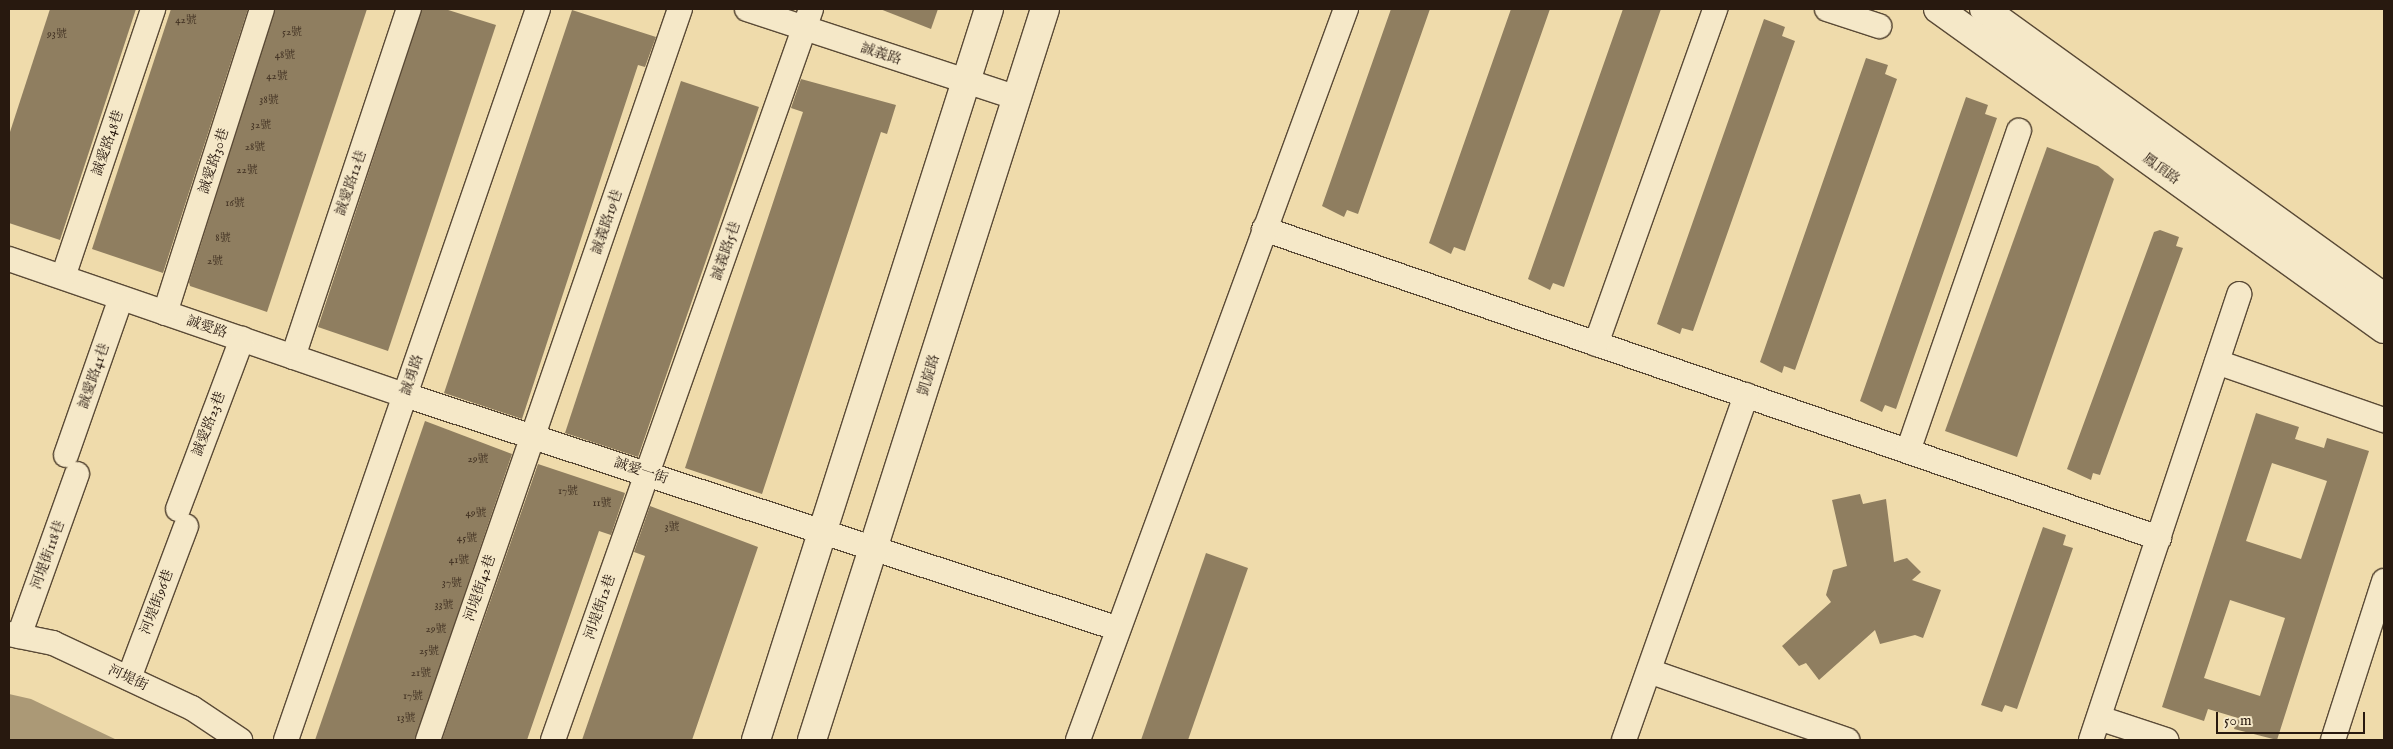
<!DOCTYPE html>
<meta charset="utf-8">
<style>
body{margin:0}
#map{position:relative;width:2393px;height:749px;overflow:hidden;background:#efdbab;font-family:"IM FELL English","Noto Serif TC",serif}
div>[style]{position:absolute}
.water>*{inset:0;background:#ab9976}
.building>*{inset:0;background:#8f7e60}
.roads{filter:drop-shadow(1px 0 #5a4a36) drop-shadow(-1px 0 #5a4a36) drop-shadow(0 1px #5a4a36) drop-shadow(0 -1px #5a4a36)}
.street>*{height:24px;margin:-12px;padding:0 12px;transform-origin:12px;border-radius:12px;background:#f5e8c8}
.secondary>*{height:28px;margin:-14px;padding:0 14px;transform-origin:14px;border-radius:14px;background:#f5e8c8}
span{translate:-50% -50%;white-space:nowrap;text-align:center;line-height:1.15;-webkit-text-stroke:5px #f5e8c8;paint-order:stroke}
.number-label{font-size:11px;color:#423223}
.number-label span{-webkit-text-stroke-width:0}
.street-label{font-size:14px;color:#28190f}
.frame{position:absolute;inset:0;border:10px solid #28190f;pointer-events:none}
.scale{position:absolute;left:2216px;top:712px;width:149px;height:22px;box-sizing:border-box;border:2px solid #28190f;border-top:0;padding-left:6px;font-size:15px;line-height:18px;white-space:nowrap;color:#28190f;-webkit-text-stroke:4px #f5e8c8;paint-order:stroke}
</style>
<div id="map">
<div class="water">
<div style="clip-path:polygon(9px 694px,31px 699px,117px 740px,9px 740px)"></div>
</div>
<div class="building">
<div style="clip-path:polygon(50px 9px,136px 9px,60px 240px,9px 223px,9px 135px)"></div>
<div style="clip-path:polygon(171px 9px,248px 9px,163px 273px,92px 249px)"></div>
<div style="clip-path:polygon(275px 9px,367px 9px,267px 312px,190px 286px,189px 282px)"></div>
<div style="clip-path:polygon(422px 9px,445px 9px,496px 25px,388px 351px,318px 327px)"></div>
<div style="clip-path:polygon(880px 9px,938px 9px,931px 29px)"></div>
<div style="clip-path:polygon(1391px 9px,1430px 9px,1358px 214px,1347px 210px,1344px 217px,1322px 206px)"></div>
<div style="clip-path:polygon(1511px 9px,1550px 9px,1465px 251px,1454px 247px,1451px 254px,1429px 243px)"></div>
<div style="clip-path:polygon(1623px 9px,1661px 9px,1564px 287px,1553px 283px,1550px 290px,1528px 279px)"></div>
<div style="clip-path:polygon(572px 10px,656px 37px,645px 67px,638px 65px,522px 419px,444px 393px)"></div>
<div style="clip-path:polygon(1764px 19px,1785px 27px,1782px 36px,1795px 41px,1693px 331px,1682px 328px,1680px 334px,1657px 324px)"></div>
<div style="clip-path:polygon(1866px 58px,1888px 65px,1885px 74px,1897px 79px,1795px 370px,1784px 366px,1782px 373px,1760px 362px)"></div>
<div style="clip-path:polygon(801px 79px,896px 105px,887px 134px,881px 132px,762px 494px,685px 468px,803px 112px,791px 108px)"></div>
<div style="clip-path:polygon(681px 81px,759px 107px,638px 457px,565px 433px)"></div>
<div style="clip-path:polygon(1966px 97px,1988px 105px,1985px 114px,1997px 118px,1896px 409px,1885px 405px,1882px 412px,1860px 401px)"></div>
<div style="clip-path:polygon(2047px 147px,2098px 166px,2114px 179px,2017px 457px,1945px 431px)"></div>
<div style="clip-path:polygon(2160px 230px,2179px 237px,2176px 246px,2183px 248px,2100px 475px,2093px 473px,2091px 480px,2067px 469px,2154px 232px)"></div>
<div style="clip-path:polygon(evenodd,2256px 413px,2299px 427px,2295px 439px,2324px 448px,2327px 438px,2369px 451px,2277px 740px,2234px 729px,2238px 718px,2208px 709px,2204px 721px,2162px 707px,2256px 413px,2272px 463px,2327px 481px,2301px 559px,2246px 541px,2272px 463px,2256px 413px,2230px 600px,2285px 618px,2260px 696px,2204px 678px,2230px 600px)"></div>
<div style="clip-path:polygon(425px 421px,512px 454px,415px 740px,315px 740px)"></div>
<div style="clip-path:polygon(538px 464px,625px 493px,611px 535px,599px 531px,527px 740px,442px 740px)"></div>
<div style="clip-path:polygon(1860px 494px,1863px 504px,1886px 499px,1894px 562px,1907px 558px,1921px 572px,1912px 580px,1941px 590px,1923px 638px,1915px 635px,1880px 644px,1875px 630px,1819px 680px,1806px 663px,1799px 666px,1782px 646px,1831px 602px,1826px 595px,1833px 570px,1847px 566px,1832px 500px)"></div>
<div style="clip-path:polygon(650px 506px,758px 547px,692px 740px,582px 740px,645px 556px,634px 552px)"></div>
<div style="clip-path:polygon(2043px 527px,2066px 535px,2063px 545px,2073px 548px,2017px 709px,2005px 705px,2002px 712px,1981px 705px)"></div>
<div style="clip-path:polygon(1206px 553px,1248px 568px,1188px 740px,1141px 740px)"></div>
</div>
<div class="roads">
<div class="street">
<div style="left:747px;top:9px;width:282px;rotate:18.2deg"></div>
<div style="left:1827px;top:9px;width:55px;rotate:18.1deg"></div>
<div style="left:1264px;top:229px;width:947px;rotate:19.05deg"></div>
<div style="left:9px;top:259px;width:419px;rotate:19deg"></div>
<div style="left:405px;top:395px;width:748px;rotate:18.14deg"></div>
<div style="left:63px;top:277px;width:283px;rotate:-71.4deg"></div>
<div style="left:165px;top:313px;width:319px;rotate:-72.3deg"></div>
<div style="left:1596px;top:344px;width:356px;rotate:-70.4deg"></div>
<div style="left:293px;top:357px;width:367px;rotate:-71.6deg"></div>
<div style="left:2217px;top:362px;width:177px;rotate:19.2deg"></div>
<div style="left:1908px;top:451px;width:339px;rotate:-70.9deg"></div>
<div style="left:66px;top:455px;width:166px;rotate:-70.7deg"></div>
<div style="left:178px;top:509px;width:182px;rotate:-69.4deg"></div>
<div style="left:9px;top:634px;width:45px;rotate:11.6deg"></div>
<div style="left:53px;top:643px;width:153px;rotate:25.1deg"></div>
<div style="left:192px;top:708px;width:58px;rotate:33.7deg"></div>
<div style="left:19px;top:636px;width:172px;rotate:-70.3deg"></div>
<div style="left:1649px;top:671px;width:210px;rotate:19.2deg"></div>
<div style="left:129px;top:678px;width:162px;rotate:-69.4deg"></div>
<div style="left:2099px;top:718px;width:71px;rotate:18.2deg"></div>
<div style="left:286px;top:740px;width:773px;rotate:-70.98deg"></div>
<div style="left:428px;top:740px;width:773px;rotate:-70.98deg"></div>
<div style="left:553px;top:740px;width:775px;rotate:-70.56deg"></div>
<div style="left:1078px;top:740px;width:779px;rotate:-69.87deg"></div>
<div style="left:1624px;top:740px;width:366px;rotate:-70.5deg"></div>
<div style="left:2091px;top:740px;width:470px;rotate:-71.6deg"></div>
<div style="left:2333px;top:740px;width:167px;rotate:-72.2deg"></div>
</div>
<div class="secondary">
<div style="left:1938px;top:9px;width:549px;rotate:35.66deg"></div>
<div style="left:1984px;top:9px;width:493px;rotate:35.8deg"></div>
<div style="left:756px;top:740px;width:767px;rotate:-72.32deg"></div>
<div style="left:812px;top:740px;width:767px;rotate:-72.32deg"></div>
</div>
</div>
<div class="number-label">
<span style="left:186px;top:20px">42號</span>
<span style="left:292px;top:32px">52號</span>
<span style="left:57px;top:34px">93號</span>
<span style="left:285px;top:55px">48號</span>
<span style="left:277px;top:76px">42號</span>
<span style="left:269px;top:100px">38號</span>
<span style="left:261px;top:125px">32號</span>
<span style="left:255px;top:147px">28號</span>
<span style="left:247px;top:170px">22號</span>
<span style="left:235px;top:203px">16號</span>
<span style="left:223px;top:238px">8號</span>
<span style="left:215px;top:261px">2號</span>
<span style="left:478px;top:459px">29號</span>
<span style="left:568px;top:491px">17號</span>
<span style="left:602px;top:503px">11號</span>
<span style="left:476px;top:513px">49號</span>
<span style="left:672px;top:527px">3號</span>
<span style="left:467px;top:538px">45號</span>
<span style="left:459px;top:560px">41號</span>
<span style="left:452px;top:583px">37號</span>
<span style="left:444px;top:605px">33號</span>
<span style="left:436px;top:629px">29號</span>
<span style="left:429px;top:651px">25號</span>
<span style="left:421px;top:673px">21號</span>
<span style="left:413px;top:696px">17號</span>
<span style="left:406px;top:718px">13號</span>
</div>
<div class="street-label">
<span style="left:881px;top:54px;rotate:18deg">誠義路</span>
<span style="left:108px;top:143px;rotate:-71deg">誠愛路48巷</span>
<span style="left:214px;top:161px;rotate:-72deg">誠愛路30巷</span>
<span style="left:2161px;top:169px;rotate:36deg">鳳頂路</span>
<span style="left:351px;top:183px;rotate:-71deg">誠愛路12巷</span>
<span style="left:607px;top:222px;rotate:-71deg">誠義路19巷</span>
<span style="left:726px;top:251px;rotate:-71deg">誠義路5巷</span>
<span style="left:207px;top:327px;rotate:19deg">誠愛路</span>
<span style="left:412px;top:375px;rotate:-71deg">誠勇路</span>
<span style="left:929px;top:375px;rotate:-73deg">凱旋路</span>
<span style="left:94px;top:376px;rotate:-71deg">誠愛路41巷</span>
<span style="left:209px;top:424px;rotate:-69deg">誠愛路23巷</span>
<span style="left:641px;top:471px;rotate:18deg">誠愛一街</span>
<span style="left:48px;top:555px;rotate:-70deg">河堤街118巷</span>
<span style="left:480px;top:588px;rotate:-71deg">河堤街42巷</span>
<span style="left:157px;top:602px;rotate:-69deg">河堤街96巷</span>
<span style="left:600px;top:607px;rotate:-71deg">河堤街12巷</span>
<span style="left:128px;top:678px;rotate:25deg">河堤街</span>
</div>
<div class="frame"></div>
<div class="scale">50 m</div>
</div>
